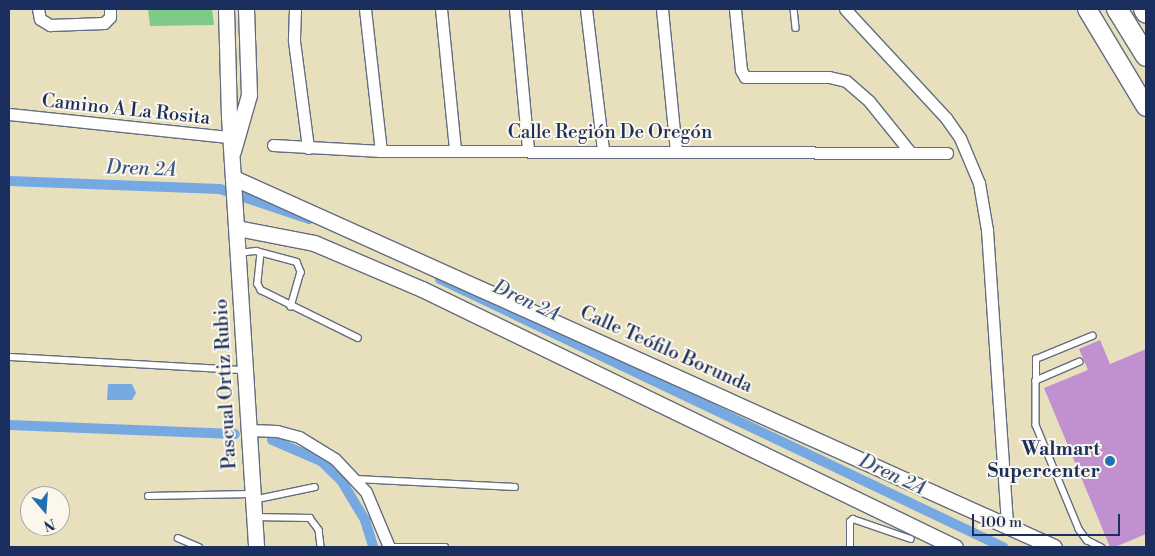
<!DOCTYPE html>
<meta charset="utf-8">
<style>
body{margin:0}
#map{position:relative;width:1155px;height:556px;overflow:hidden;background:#e8e0bc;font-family:"Libre Bodoni",serif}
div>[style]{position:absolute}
.green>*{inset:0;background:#7eca89}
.water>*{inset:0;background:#76a9e2}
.canal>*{height:10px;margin:-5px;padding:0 5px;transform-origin:5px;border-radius:5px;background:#76a9e2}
.building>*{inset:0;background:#c090d1}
.roads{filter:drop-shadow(1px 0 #636d7f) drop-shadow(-1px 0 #636d7f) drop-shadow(0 1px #636d7f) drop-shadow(0 -1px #636d7f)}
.lane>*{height:5.5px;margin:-2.75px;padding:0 2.75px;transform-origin:2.75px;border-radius:2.75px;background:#fff}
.street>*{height:11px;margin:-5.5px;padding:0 5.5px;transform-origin:5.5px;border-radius:5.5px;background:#fff}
.secondary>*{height:15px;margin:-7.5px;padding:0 7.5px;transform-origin:7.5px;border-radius:7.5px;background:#fff}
.primary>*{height:18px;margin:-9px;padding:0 9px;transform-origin:9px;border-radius:9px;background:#fff}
.highway>*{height:20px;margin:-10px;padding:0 10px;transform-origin:10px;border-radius:10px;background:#fff}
.dots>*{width:14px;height:14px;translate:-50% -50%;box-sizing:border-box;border:2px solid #fbf7ec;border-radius:50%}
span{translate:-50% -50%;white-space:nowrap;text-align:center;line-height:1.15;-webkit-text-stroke:4px #fbf7ec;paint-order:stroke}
.street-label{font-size:19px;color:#1b2f5e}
.poi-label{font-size:19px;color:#1b2f5e;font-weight:700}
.right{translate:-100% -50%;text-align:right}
.water-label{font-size:20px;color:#365486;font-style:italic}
.frame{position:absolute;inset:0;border:10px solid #1b2f5e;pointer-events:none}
.north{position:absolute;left:20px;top:486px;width:50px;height:50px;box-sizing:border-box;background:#fbf7ec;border:1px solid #a1a7b3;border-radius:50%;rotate:162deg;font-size:14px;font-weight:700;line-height:20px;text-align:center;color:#1b2f5e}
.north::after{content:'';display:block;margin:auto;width:18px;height:22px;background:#1f6fb2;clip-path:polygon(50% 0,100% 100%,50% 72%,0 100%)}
.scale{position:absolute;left:972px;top:514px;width:148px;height:22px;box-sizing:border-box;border:2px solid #1b2f5e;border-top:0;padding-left:6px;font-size:15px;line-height:18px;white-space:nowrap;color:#1b2f5e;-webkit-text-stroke:4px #fbf7ec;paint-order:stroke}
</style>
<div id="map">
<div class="green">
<div style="clip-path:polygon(148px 9px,212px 9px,214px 25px,150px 26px)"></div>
</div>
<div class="water">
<div style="clip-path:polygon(108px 384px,132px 384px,136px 393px,132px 400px,107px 400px)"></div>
</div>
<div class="canal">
<div style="left:9px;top:181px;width:211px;rotate:2.2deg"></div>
<div style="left:220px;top:189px;width:94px;rotate:18.6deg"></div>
<div style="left:440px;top:279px;width:624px;rotate:25.46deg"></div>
<div style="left:9px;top:425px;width:226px;rotate:2.3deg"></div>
<div style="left:272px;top:440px;width:53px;rotate:23.2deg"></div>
<div style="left:321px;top:461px;width:28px;rotate:44deg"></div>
<div style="left:341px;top:480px;width:47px;rotate:59deg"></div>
<div style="left:365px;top:520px;width:28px;rotate:73deg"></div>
</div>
<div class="building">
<div style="clip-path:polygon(1100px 340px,1110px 364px,1146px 349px,1146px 534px,1115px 547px,1110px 547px,1044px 388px,1088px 370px,1079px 349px)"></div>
</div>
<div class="roads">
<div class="lane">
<div style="left:794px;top:9px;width:19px;rotate:84deg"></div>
<div style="left:239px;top:253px;width:17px;rotate:-7deg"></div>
<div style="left:256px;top:251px;width:42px;rotate:15deg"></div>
<div style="left:297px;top:262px;width:11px;rotate:68deg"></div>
<div style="left:301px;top:272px;width:36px;rotate:106deg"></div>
<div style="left:261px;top:253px;width:31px;rotate:96deg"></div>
<div style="left:258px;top:284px;width:7px;rotate:63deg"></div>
<div style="left:261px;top:290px;width:108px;rotate:26.3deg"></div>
<div style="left:9px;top:357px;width:234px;rotate:3.2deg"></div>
<div style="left:1080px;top:362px;width:48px;rotate:156.6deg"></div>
<div style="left:1036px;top:381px;width:44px;rotate:90deg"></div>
<div style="left:1036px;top:425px;width:113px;rotate:67.5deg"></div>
<div style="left:1079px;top:529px;width:14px;rotate:54deg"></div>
<div style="left:1087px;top:540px;width:16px;rotate:27deg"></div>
<div style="left:1036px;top:381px;width:22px;rotate:-90deg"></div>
<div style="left:1036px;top:359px;width:61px;rotate:-22.3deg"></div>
<div style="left:356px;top:479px;width:159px;rotate:2.9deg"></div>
<div style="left:148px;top:496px;width:103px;rotate:-1.1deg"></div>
<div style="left:253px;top:500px;width:63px;rotate:-11.8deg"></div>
<div style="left:254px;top:517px;width:56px;rotate:1deg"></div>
<div style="left:310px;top:518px;width:15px;rotate:53deg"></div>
<div style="left:319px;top:530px;width:17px;rotate:83deg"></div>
<div style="left:178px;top:538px;width:23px;rotate:23deg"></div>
<div style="left:389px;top:547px;width:56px"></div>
<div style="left:850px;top:547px;width:25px;rotate:-90deg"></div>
<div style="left:850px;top:522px;width:4px;rotate:-45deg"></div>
<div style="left:853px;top:519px;width:61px;rotate:19deg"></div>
</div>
<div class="street">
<div style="left:38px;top:9px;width:10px;rotate:79deg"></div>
<div style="left:40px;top:19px;width:12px;rotate:31deg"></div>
<div style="left:50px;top:25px;width:54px;rotate:-2.1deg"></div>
<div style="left:104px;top:23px;width:8px;rotate:-45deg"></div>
<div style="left:110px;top:17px;width:8px;rotate:-90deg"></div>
<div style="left:295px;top:9px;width:32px;rotate:92deg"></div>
<div style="left:294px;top:41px;width:108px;rotate:82.5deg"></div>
<div style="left:365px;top:9px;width:143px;rotate:83.6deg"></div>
<div style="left:441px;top:9px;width:142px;rotate:84.3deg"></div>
<div style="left:515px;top:9px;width:142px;rotate:84.7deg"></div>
<div style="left:586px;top:9px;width:142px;rotate:83.1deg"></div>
<div style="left:662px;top:9px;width:143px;rotate:84.4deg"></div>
<div style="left:735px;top:9px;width:61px;rotate:84.4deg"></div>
<div style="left:741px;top:70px;width:8px;rotate:60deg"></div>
<div style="left:745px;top:77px;width:84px"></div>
<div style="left:829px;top:77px;width:17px;rotate:13deg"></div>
<div style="left:846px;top:81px;width:30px;rotate:41deg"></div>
<div style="left:869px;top:101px;width:65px;rotate:51.2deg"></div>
<div style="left:845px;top:9px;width:149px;rotate:47.2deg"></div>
<div style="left:946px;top:118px;width:24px;rotate:55deg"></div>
<div style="left:960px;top:138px;width:49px;rotate:67.1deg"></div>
<div style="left:979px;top:183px;width:48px;rotate:80.3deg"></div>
<div style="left:987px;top:230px;width:297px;rotate:86.1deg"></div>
<div style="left:9px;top:114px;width:230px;rotate:6deg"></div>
<div style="left:273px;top:145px;width:108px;rotate:3.2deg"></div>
<div style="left:381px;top:151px;width:566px;rotate:0.2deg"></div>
<div style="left:249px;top:430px;width:28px;rotate:2deg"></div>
<div style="left:277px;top:431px;width:23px;rotate:15deg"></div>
<div style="left:299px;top:437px;width:42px;rotate:31.4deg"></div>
<div style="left:335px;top:459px;width:45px;rotate:46.8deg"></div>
<div style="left:366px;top:492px;width:60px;rotate:67.3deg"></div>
</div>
<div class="secondary">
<div style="left:226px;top:9px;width:107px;rotate:88.4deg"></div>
<div style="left:229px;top:116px;width:432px;rotate:86.4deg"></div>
<div style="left:233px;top:151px;width:58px;rotate:-74.1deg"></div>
<div style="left:249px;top:95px;width:86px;rotate:-92deg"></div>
<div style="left:234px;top:178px;width:899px;rotate:24.23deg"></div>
<div style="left:237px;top:228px;width:78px;rotate:11deg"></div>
<div style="left:314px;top:243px;width:117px;rotate:23.1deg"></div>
<div style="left:422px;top:289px;width:592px;rotate:25.83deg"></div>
</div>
<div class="primary">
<div style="left:1087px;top:9px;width:114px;rotate:59deg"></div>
</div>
<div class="highway">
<div style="left:1117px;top:9px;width:55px;rotate:58.3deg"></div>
<div style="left:1144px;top:9px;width:4px;rotate:63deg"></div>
</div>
</div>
<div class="dots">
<div style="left:1110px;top:461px;background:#1f6fb2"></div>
</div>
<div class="street-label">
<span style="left:126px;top:110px;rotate:6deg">Camino A La Rosita</span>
<span style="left:610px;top:133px">Calle Región De Oregón</span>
<span style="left:666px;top:350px;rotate:24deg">Calle Teófilo Borunda</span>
<span style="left:226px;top:384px;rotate:-93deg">Pascual Ortiz Rubio</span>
</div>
<div class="poi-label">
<span class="right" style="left:1100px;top:461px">Walmart<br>Supercenter</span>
</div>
<div class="water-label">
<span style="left:141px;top:169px;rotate:2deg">Dren 2A</span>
<span style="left:526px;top:301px;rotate:25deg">Dren 2A</span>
<span style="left:892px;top:475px;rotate:25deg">Dren 2A</span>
</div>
<div class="frame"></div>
<div class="north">N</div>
<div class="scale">100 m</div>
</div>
